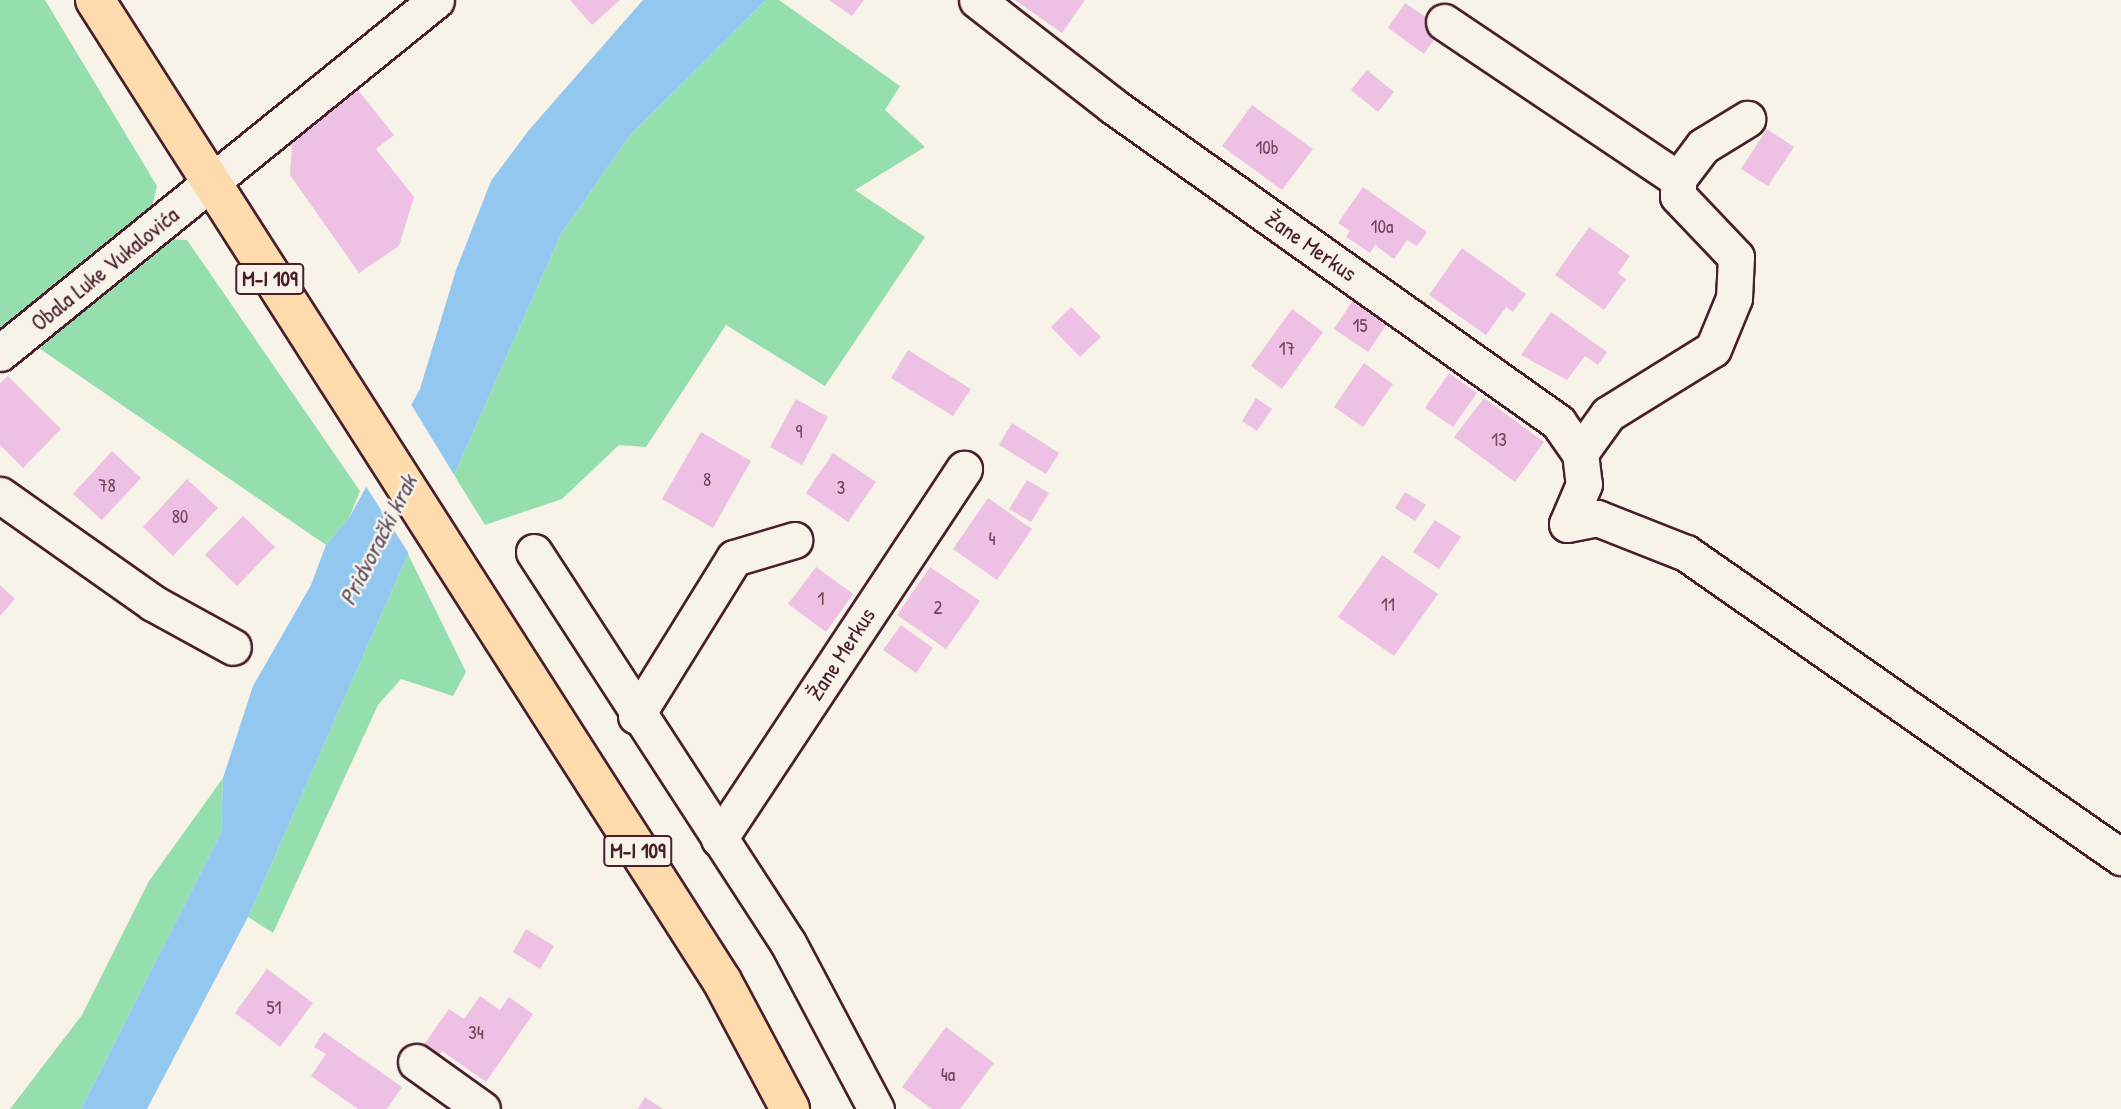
<!DOCTYPE html>
<meta charset="utf-8">
<style>
body{margin:0}
#map{position:relative;width:2121px;height:1109px;overflow:hidden;background:#f7f3e8;font-family:"Patrick Hand",sans-serif}
div>[style]{position:absolute}
.green>*{inset:0;background:#95dead}
.water>*{inset:0;background:#92c7f0}
.pier>*{inset:0;background:#f7f3e8}
.building>*{inset:0;background:#edc0e4}
.roads{filter:drop-shadow(2px 0 #4a1f2b) drop-shadow(-2px 0 #4a1f2b) drop-shadow(0 2px #4a1f2b) drop-shadow(0 -2px #4a1f2b)}
.minor>*{height:35px;margin:-17.5px;padding:0 17.5px;transform-origin:17.5px;border-radius:17.5px;background:#f7f3e8}
.major>*{height:38px;margin:-19px;padding:0 19px;transform-origin:19px;border-radius:19px;background:#fedbac}
span{translate:-50% -50%;white-space:nowrap;text-align:center;line-height:1.15;-webkit-text-stroke:5px #f7f3e8;paint-order:stroke}
.number-label{font-size:19px;color:#734759}
.number-label span{-webkit-text-stroke-width:0}
.shield-label span{padding:2px 5px;background:#f7f3e8;border:2px solid;border-radius:5px;-webkit-text-stroke-width:0}
.shield-label{font-size:21px;color:#4a1f2b;font-weight:700}
.street-label{font-size:23px;color:#4a1f2b}
.water-label{font-size:24px;color:#605166;font-style:italic}
</style>
<div id="map">
<div class="green">
<div style="clip-path:polygon(0 0,45px 0,157px 186px,151px 211px,0 330px)"></div>
<div style="clip-path:polygon(766px 0,779px 0,900px 86px,885px 110px,925px 147px,855px 190px,925px 237px,825px 386px,726px 325px,646px 447px,619px 445px,562px 499px,485px 525px,454px 475px,561px 234px,630px 135px)"></div>
<div style="clip-path:polygon(168px 239px,187px 240px,360px 491px,349px 518px,326px 545px,33px 344px)"></div>
<div style="clip-path:polygon(408px 554px,466px 672px,453px 696px,401px 679px,378px 705px,273px 933px,248px 917px)"></div>
<div style="clip-path:polygon(223px 778px,221px 833px,81px 1109px,10px 1109px,82px 1015px,149px 881px)"></div>
</div>
<div class="water">
<div style="clip-path:polygon(643px 0,766px 0,630px 135px,561px 234px,454px 475px,408px 554px,248px 917px,147px 1109px,81px 1109px,221px 833px,223px 778px,253px 686px,311px 585px,326px 545px,349px 518px,420px 389px,456px 270px,491px 181px,529px 130px)"></div>
</div>
<div class="pier">
<div style="clip-path:polygon(409px 401px,456px 478px,411px 557px,362px 480px)"></div>
</div>
<div class="building">
<div style="clip-path:polygon(570px 0,620px 0,592px 25px)"></div>
<div style="clip-path:polygon(829px 0,864px 0,852px 16px)"></div>
<div style="clip-path:polygon(1015px 0,1085px 0,1062px 33px)"></div>
<div style="clip-path:polygon(1405px 3px,1442px 28px,1424px 54px,1388px 28px)"></div>
<div style="clip-path:polygon(1367px 70px,1394px 92px,1378px 112px,1351px 90px)"></div>
<div style="clip-path:polygon(350px 80px,394px 135px,376px 149px,414px 197px,399px 246px,359px 273px,290px 175px,293px 131px)"></div>
<div style="clip-path:polygon(1252px 105px,1313px 149px,1282px 190px,1222px 146px)"></div>
<div style="clip-path:polygon(1767px 129px,1794px 147px,1768px 186px,1741px 169px)"></div>
<div style="clip-path:polygon(1363px 187px,1427px 232px,1417px 246px,1407px 240px,1394px 259px,1375px 245px,1370px 253px,1346px 237px,1350px 231px,1338px 223px)"></div>
<div style="clip-path:polygon(1589px 227px,1630px 256px,1618px 273px,1626px 279px,1604px 310px,1555px 275px)"></div>
<div style="clip-path:polygon(1462px 248px,1526px 294px,1513px 312px,1506px 307px,1486px 335px,1429px 295px)"></div>
<div style="clip-path:polygon(1353px 300px,1387px 324px,1368px 352px,1334px 329px)"></div>
<div style="clip-path:polygon(1071px 307px,1101px 337px,1080px 357px,1051px 327px)"></div>
<div style="clip-path:polygon(1292px 309px,1323px 332px,1282px 389px,1251px 366px)"></div>
<div style="clip-path:polygon(1551px 312px,1607px 352px,1598px 365px,1585px 356px,1567px 380px,1521px 355px)"></div>
<div style="clip-path:polygon(908px 350px,971px 389px,953px 416px,891px 378px)"></div>
<div style="clip-path:polygon(1364px 363px,1393px 384px,1363px 427px,1334px 407px)"></div>
<div style="clip-path:polygon(1449px 373px,1477px 393px,1453px 427px,1425px 408px)"></div>
<div style="clip-path:polygon(8px 376px,61px 429px,23px 468px,0 445px,0 383px)"></div>
<div style="clip-path:polygon(1256px 398px,1272px 409px,1257px 431px,1242px 421px)"></div>
<div style="clip-path:polygon(1484px 398px,1544px 442px,1515px 482px,1454px 437px)"></div>
<div style="clip-path:polygon(796px 399px,828px 417px,802px 465px,770px 447px)"></div>
<div style="clip-path:polygon(1012px 423px,1059px 453px,1046px 474px,999px 445px)"></div>
<div style="clip-path:polygon(701px 432px,751px 461px,713px 528px,662px 499px)"></div>
<div style="clip-path:polygon(112px 451px,141px 478px,102px 520px,73px 494px)"></div>
<div style="clip-path:polygon(833px 453px,876px 482px,848px 522px,806px 493px)"></div>
<div style="clip-path:polygon(187px 479px,218px 508px,173px 556px,143px 527px)"></div>
<div style="clip-path:polygon(1027px 480px,1049px 493px,1031px 522px,1009px 509px)"></div>
<div style="clip-path:polygon(1405px 492px,1426px 505px,1415px 521px,1395px 508px)"></div>
<div style="clip-path:polygon(988px 498px,1032px 529px,997px 580px,953px 549px)"></div>
<div style="clip-path:polygon(243px 516px,275px 547px,237px 586px,205px 555px)"></div>
<div style="clip-path:polygon(1435px 520px,1461px 537px,1439px 569px,1413px 552px)"></div>
<div style="clip-path:polygon(1382px 555px,1438px 594px,1394px 656px,1338px 617px)"></div>
<div style="clip-path:polygon(816px 567px,853px 594px,826px 632px,788px 604px)"></div>
<div style="clip-path:polygon(930px 567px,980px 601px,946px 649px,897px 615px)"></div>
<div style="clip-path:polygon(0 585px,15px 599px,0 616px)"></div>
<div style="clip-path:polygon(901px 625px,933px 648px,916px 673px,883px 650px)"></div>
<div style="clip-path:polygon(526px 929px,554px 946px,540px 969px,513px 952px)"></div>
<div style="clip-path:polygon(267px 969px,313px 1003px,280px 1047px,235px 1013px)"></div>
<div style="clip-path:polygon(480px 996px,500px 1010px,509px 997px,533px 1014px,486px 1082px,442px 1051px,438px 1057px,423px 1046px,449px 1009px,464px 1019px)"></div>
<div style="clip-path:polygon(946px 1027px,994px 1063px,960px 1109px,932px 1109px,902px 1087px)"></div>
<div style="clip-path:polygon(324px 1032px,402px 1087px,387px 1109px,358px 1109px,311px 1076px,326px 1054px,314px 1047px)"></div>
<div style="clip-path:polygon(645px 1097px,663px 1109px,638px 1109px)"></div>
</div>
<div class="roads">
<div class="minor">
<div style="left:977px;top:0;width:172px;rotate:37.9deg"></div>
<div style="left:1113px;top:106px;width:546px;rotate:35.38deg"></div>
<div style="left:1558px;top:422px;width:38px;rotate:55deg"></div>
<div style="left:1580px;top:453px;width:31px;rotate:83deg"></div>
<div style="left:1584px;top:484px;width:43px;rotate:113deg"></div>
<div style="left:1444px;top:22px;width:282px;rotate:33.9deg"></div>
<div style="left:0;top:353px;width:561px;rotate:-38.99deg"></div>
<div style="left:1580px;top:453px;width:48px;rotate:-54.3deg"></div>
<div style="left:1608px;top:414px;width:123px;rotate:-31.8deg"></div>
<div style="left:1713px;top:349px;width:55px;rotate:-67.6deg"></div>
<div style="left:1734px;top:298px;width:41px;rotate:-87.2deg"></div>
<div style="left:1736px;top:257px;width:84px;rotate:-133.6deg"></div>
<div style="left:1678px;top:196px;width:17px;rotate:-90deg"></div>
<div style="left:1678px;top:179px;width:41px;rotate:-52.9deg"></div>
<div style="left:1703px;top:146px;width:52px;rotate:-31.5deg"></div>
<div style="left:0;top:495px;width:187px;rotate:35.2deg"></div>
<div style="left:153px;top:603px;width:91px;rotate:28.8deg"></div>
<div style="left:1567px;top:524px;width:31px;rotate:-11deg"></div>
<div style="left:1597px;top:518px;width:96px;rotate:21.5deg"></div>
<div style="left:1686px;top:553px;width:531px;rotate:34.95deg"></div>
<div style="left:534px;top:552px;width:466px;rotate:57deg"></div>
<div style="left:788px;top:943px;width:188px;rotate:62.1deg"></div>
<div style="left:636px;top:716px;width:186px;rotate:-58.2deg"></div>
<div style="left:734px;top:558px;width:63px;rotate:-16.7deg"></div>
<div style="left:719px;top:839px;width:444px;rotate:-56.5deg"></div>
<div style="left:416px;top:1062px;width:81px;rotate:35.5deg"></div>
</div>
<div class="major">
<div style="left:95px;top:0;width:1164px;rotate:57.42deg"></div>
<div style="left:722px;top:981px;width:145px;rotate:62deg"></div>
</div>
</div>
<div class="number-label">
<span style="left:1267px;top:148px">10b</span>
<span style="left:1382px;top:227px">10a</span>
<span style="left:1360px;top:326px">15</span>
<span style="left:1287px;top:349px">17</span>
<span style="left:799px;top:432px">9</span>
<span style="left:1499px;top:440px">13</span>
<span style="left:707px;top:480px">8</span>
<span style="left:107px;top:486px">78</span>
<span style="left:841px;top:488px">3</span>
<span style="left:180px;top:517px">80</span>
<span style="left:992px;top:539px">4</span>
<span style="left:821px;top:599px">1</span>
<span style="left:1388px;top:605px">11</span>
<span style="left:938px;top:608px">2</span>
<span style="left:274px;top:1008px">51</span>
<span style="left:476px;top:1033px">34</span>
<span style="left:948px;top:1075px">4a</span>
</div>
<div class="shield-label">
<span style="left:270px;top:279px">M-I 109</span>
<span style="left:638px;top:851px">M-I 109</span>
</div>
<div class="street-label">
<span style="left:1311px;top:246px;rotate:35deg">Žane Merkus</span>
<span style="left:105px;top:269px;rotate:-39deg">Obala Luke Vukalovića</span>
<span style="left:841px;top:654px;rotate:-57deg">Žane Merkus</span>
</div>
<div class="water-label">
<span style="left:378px;top:540px;rotate:-63deg">Pridvorački krak</span>
</div>
</div>
